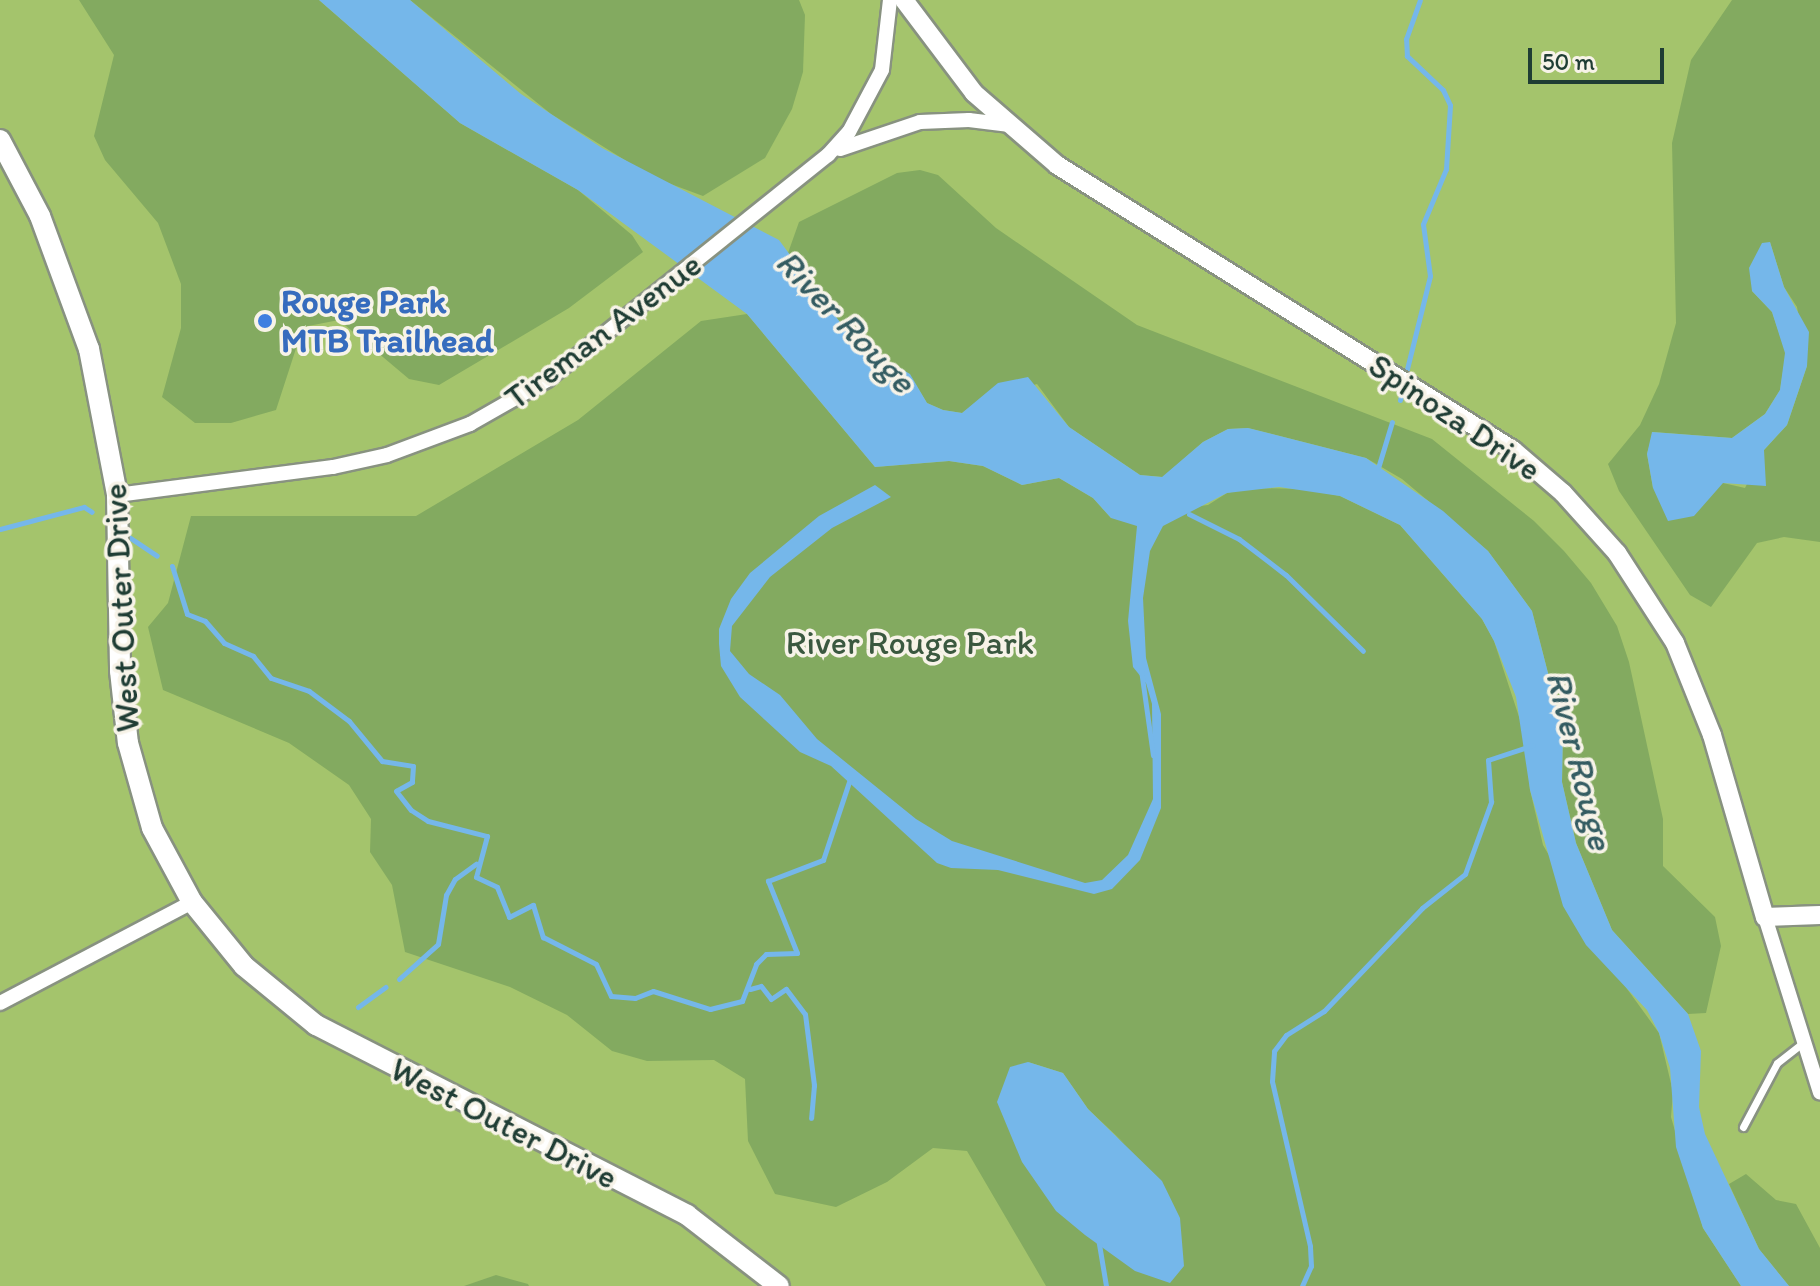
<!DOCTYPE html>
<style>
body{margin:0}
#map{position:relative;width:1820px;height:1286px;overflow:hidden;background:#f0e6cc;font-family:Itim,sans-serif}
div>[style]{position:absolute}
.green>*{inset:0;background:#a4c46c}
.forest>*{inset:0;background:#83aa60}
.water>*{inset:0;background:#75b7ea}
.stream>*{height:5px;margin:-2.5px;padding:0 2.5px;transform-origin:2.5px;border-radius:2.5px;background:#75b7ea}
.roads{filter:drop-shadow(2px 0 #889280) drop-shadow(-2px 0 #889280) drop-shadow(0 2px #889280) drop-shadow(0 -2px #889280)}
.service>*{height:7px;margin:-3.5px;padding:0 3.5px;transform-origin:3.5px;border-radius:3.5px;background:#fff}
.minor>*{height:14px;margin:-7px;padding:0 7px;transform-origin:7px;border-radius:7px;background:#fff}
.tertiary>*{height:18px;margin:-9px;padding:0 9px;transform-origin:9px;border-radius:9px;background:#fff}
.secondary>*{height:20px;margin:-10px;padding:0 10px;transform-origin:10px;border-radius:10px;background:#fff}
.dots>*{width:22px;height:22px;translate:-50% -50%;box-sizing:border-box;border:4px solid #f7f3e8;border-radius:50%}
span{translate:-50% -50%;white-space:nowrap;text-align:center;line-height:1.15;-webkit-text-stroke:7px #f7f3e8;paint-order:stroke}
.shop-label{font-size:34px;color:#366cbe;font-weight:700}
.left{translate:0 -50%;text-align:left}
.street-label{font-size:34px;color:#1f3d34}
.park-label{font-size:34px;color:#3a583f}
.water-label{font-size:36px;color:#345c62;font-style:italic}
.scale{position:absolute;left:1528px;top:48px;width:136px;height:36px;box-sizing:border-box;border:4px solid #1f3d34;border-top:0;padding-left:10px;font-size:24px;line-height:28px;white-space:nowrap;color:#1f3d34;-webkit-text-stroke:6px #f7f3e8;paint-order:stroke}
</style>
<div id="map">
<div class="green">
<div style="clip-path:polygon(0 0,1820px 0,1820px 1286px,0 1286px)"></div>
</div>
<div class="forest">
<div style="clip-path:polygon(79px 0,319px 0,460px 123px,578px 190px,632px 235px,643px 252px,569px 308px,439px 385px,409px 379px,339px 320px,303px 327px,276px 410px,231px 423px,195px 423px,162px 397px,181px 328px,181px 284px,158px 223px,105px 160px,94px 136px,114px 55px)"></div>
<div style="clip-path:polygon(410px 0,799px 0,805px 15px,803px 72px,792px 109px,765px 158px,703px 196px,652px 177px,551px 114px)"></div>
<div style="clip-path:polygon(evenodd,1732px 0,1820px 0,1820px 542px,1784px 537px,1757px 543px,1711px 607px,1690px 595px,1619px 491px,1608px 464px,1640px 425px,1659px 384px,1676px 323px,1672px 143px,1691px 60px,1732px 0,1770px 242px,1784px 287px,1797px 307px,1807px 366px,1787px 425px,1764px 450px,1745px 488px,1723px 483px,1653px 488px,1647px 454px,1653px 432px,1732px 438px,1765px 414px,1780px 390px,1786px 353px,1772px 312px,1752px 291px,1770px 242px)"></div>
<div style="clip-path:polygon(920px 170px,938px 175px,996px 228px,1137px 325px,1432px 439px,1534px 521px,1564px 551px,1591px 583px,1617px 626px,1629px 662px,1663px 819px,1663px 866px,1715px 917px,1721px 946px,1706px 1013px,1688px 1014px,1612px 930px,1576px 843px,1562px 782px,1563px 731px,1532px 611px,1488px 551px,1402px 479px,1366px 458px,1248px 428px,1228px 429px,1203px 442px,1163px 477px,1140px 475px,1069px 427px,1037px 384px,980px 400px,962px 413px,943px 410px,927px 403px,909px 374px,893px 364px,871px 364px,788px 253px,799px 222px,897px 173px)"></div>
<div style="clip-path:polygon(evenodd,747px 314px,875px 467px,949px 461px,983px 466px,1022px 485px,1059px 478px,1093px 498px,1111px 518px,1208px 505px,1227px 493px,1250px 488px,1305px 489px,1340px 496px,1400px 525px,1482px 619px,1494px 641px,1525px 735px,1530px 790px,1543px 845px,1625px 986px,1659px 1033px,1673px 1092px,1671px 1117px,1703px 1228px,1741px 1286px,1046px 1286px,967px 1151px,933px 1148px,887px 1182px,836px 1207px,775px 1194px,748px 1141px,745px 1079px,714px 1060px,647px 1061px,612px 1051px,567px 1015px,510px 987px,405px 952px,392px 885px,370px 852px,371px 819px,349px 785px,289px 743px,163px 690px,148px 627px,168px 603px,191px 516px,416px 516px,578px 420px,701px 321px,747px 314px,1028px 1062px,1063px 1073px,1088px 1109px,1125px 1144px,1028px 1062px)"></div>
<div style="clip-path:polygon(1746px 1174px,1776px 1200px,1796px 1204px,1820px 1248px,1820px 1286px,1789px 1286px,1759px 1249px,1729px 1184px)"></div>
<div style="clip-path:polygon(496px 1275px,528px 1284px,529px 1286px,464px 1286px)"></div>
</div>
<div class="water">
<div style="clip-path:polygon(319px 0,410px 0,521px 94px,602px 148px,779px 240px,871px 364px,893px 364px,910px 374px,927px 403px,943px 410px,962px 413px,998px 383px,1028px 377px,1069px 427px,1140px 475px,1162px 477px,1203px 442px,1228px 429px,1248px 428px,1366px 458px,1443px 511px,1488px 551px,1532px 611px,1563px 731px,1562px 782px,1576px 843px,1612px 930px,1688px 1014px,1701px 1051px,1699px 1107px,1705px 1134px,1759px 1249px,1789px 1286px,1741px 1286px,1703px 1228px,1676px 1147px,1670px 1068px,1659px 1033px,1647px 1010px,1586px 945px,1563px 906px,1530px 790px,1516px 697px,1494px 641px,1482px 619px,1400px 525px,1340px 496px,1279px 487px,1227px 493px,1163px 526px,1150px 551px,1143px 598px,1146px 658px,1161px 714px,1161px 808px,1140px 860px,1112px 889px,1094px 894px,998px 870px,951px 868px,937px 863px,831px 766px,800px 752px,740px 697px,721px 666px,719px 644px,719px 629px,731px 599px,750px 573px,819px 516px,875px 485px,891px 497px,832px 528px,770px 577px,732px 626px,730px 651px,749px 674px,780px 695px,817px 739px,916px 819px,952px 841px,1085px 883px,1102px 880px,1128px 855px,1153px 799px,1152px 704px,1146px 683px,1133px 667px,1128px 621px,1137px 526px,1111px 518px,1093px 498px,1059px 478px,1022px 485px,983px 466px,949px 461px,875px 467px,747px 314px,578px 190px,460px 123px)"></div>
<div style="clip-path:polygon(1770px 242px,1784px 287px,1809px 332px,1807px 366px,1787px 425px,1764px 450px,1766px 486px,1723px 483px,1694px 516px,1668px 521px,1653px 488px,1647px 454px,1652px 432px,1732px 438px,1765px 414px,1780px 390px,1785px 353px,1772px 312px,1752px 291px,1749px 268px,1762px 243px)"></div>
<div style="clip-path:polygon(1028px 1062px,1063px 1073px,1088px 1109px,1162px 1181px,1180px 1218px,1184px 1266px,1170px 1283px,1135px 1271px,1085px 1235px,1056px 1211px,1022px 1162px,997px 1102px,1010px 1067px)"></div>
</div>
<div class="stream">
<div style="left:1405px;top:377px;width:104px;rotate:-76.1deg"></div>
<div style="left:1430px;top:276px;width:52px;rotate:-97.7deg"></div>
<div style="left:1423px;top:224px;width:60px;rotate:-67.3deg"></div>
<div style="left:1446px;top:169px;width:64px;rotate:-86.4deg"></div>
<div style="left:1450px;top:105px;width:17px;rotate:-115deg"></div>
<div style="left:1443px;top:90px;width:50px;rotate:-136.6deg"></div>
<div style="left:1407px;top:56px;width:17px;rotate:-93deg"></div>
<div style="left:1406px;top:39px;width:41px;rotate:-70.3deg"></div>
<div style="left:1400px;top:400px;width:4px;rotate:-76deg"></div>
<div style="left:1378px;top:468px;width:48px;rotate:-73.1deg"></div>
<div style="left:1189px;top:514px;width:56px;rotate:26.6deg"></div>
<div style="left:1239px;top:539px;width:59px;rotate:37.5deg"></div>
<div style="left:1286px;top:575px;width:108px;rotate:44.6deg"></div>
<div style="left:0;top:529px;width:87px;rotate:-14.7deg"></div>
<div style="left:84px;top:507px;width:9px;rotate:32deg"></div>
<div style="left:126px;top:535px;width:37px;rotate:34deg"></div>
<div style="left:172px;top:566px;width:50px;rotate:72.6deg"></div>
<div style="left:187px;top:614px;width:19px;rotate:21deg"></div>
<div style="left:205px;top:621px;width:29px;rotate:49deg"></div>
<div style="left:224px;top:643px;width:32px;rotate:24deg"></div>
<div style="left:253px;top:656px;width:28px;rotate:51deg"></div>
<div style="left:271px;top:678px;width:40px;rotate:18.9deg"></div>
<div style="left:309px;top:691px;width:50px;rotate:36.9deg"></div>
<div style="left:349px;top:721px;width:52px;rotate:50.5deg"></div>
<div style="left:382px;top:761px;width:31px;rotate:9deg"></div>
<div style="left:413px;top:766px;width:16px;rotate:94deg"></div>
<div style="left:412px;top:782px;width:18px;rotate:151deg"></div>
<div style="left:396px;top:791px;width:24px;rotate:52deg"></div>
<div style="left:411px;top:810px;width:20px;rotate:33deg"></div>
<div style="left:428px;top:821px;width:61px;rotate:14.3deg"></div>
<div style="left:487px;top:836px;width:42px;rotate:105deg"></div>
<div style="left:476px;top:877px;width:23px;rotate:25deg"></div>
<div style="left:497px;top:887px;width:32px;rotate:68deg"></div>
<div style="left:509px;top:917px;width:27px;rotate:-27deg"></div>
<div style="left:533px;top:905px;width:34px;rotate:73deg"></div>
<div style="left:543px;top:937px;width:59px;rotate:27deg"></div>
<div style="left:596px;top:964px;width:35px;rotate:65deg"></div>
<div style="left:611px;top:996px;width:24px;rotate:5deg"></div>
<div style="left:635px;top:998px;width:19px;rotate:-21deg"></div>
<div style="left:653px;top:991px;width:60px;rotate:17.5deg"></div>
<div style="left:710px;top:1009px;width:33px;rotate:-14deg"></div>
<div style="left:742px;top:1001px;width:40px;rotate:-69deg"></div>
<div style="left:756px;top:964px;width:14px;rotate:-45deg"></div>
<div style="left:766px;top:954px;width:31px;rotate:-2deg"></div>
<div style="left:797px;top:953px;width:78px;rotate:-111.9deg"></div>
<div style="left:768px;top:881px;width:59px;rotate:-20.9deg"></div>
<div style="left:823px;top:860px;width:85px;rotate:-71.6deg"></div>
<div style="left:1141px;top:670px;width:86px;rotate:82deg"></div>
<div style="left:399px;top:979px;width:52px;rotate:-41.9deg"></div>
<div style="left:438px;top:944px;width:50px;rotate:-80.7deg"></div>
<div style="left:446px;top:895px;width:18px;rotate:-61deg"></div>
<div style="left:455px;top:879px;width:26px;rotate:-36deg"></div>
<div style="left:750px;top:989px;width:11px;rotate:-15deg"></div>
<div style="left:761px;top:986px;width:16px;rotate:52deg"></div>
<div style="left:771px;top:999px;width:18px;rotate:-34deg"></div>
<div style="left:786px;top:989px;width:31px;rotate:53deg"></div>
<div style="left:805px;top:1014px;width:72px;rotate:82.8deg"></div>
<div style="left:814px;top:1085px;width:33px;rotate:95deg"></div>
<div style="left:358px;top:1007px;width:34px;rotate:-36deg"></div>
<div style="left:1098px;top:1238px;width:49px;rotate:80.5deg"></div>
<div style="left:1302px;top:1286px;width:22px;rotate:-66deg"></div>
<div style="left:1311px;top:1266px;width:20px;rotate:-93deg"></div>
<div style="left:1310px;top:1246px;width:169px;rotate:-103deg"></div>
<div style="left:1272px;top:1081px;width:30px;rotate:-86deg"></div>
<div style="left:1274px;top:1051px;width:20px;rotate:-53deg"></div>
<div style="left:1286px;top:1035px;width:45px;rotate:-32.3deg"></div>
<div style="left:1324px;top:1011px;width:142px;rotate:-46.4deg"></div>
<div style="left:1422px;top:908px;width:55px;rotate:-38.3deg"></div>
<div style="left:1465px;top:874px;width:77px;rotate:-70.1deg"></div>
<div style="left:1491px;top:802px;width:42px;rotate:-94.1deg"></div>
<div style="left:1488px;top:760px;width:47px;rotate:-18.4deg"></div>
</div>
<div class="roads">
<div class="service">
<div style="left:1743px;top:1127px;width:72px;rotate:-62deg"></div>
<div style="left:1777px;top:1063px;width:34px;rotate:-38deg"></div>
</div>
<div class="minor">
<div style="left:840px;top:149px;width:84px;rotate:-18.6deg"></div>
<div style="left:920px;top:122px;width:49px;rotate:-2.3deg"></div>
<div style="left:969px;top:120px;width:41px;rotate:7deg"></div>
<div style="left:117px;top:495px;width:218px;rotate:-7.4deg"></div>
<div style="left:333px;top:467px;width:55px;rotate:-12.5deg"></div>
<div style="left:387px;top:455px;width:89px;rotate:-20.5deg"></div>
<div style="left:470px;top:424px;width:89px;rotate:-29.7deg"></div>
<div style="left:547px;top:380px;width:360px;rotate:-38.7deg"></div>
<div style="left:828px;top:155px;width:31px;rotate:-48deg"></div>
<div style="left:849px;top:132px;width:70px;rotate:-62deg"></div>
<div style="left:882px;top:70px;width:70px;rotate:-83.5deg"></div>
<div style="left:1765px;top:917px;width:184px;rotate:72.6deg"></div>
<div style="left:0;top:1003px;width:217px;rotate:-27.7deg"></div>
</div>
<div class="tertiary">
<div style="left:904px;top:0;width:116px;rotate:53deg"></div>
<div style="left:974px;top:93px;width:110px;rotate:40.9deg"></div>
<div style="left:1057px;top:165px;width:538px;rotate:32.01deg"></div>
<div style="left:1513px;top:450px;width:66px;rotate:40.7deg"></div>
<div style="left:1563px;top:493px;width:81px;rotate:48deg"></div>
<div style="left:1617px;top:553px;width:107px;rotate:57.2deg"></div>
<div style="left:1675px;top:643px;width:99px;rotate:68.1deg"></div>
<div style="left:1712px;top:735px;width:190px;rotate:73.8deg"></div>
<div style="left:1765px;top:917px;width:55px;rotate:-2.1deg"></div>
</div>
<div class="secondary">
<div style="left:0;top:140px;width:86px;rotate:62.2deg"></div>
<div style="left:40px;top:216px;width:142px;rotate:69.8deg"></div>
<div style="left:89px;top:349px;width:149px;rotate:79.1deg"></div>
<div style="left:117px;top:495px;width:176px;rotate:89deg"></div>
<div style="left:120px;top:671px;width:72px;rotate:83.7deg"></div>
<div style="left:128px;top:743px;width:88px;rotate:74.2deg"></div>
<div style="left:152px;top:828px;width:84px;rotate:61.6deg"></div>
<div style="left:192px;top:902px;width:82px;rotate:50.9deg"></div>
<div style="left:244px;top:966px;width:93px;rotate:39.3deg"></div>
<div style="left:316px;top:1025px;width:417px;rotate:27.1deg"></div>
<div style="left:687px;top:1215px;width:116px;rotate:37.7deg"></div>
</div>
</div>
<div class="dots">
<div style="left:265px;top:321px;background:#3f7fe0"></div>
</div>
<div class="shop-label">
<span class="left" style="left:281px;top:321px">Rouge Park<br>MTB Trailhead</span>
</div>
<div class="street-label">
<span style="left:603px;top:331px;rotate:-37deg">Tireman Avenue</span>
<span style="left:1455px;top:417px;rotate:34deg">Spinoza Drive</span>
<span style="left:121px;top:608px;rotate:-93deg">West Outer Drive</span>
<span style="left:504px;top:1123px;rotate:27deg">West Outer Drive</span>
</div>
<div class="park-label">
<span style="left:910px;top:643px">River Rouge Park</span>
</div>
<div class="water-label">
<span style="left:846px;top:321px;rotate:46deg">River Rouge</span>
<span style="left:1580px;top:760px;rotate:76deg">River Rouge</span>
</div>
<div class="scale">50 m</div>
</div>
